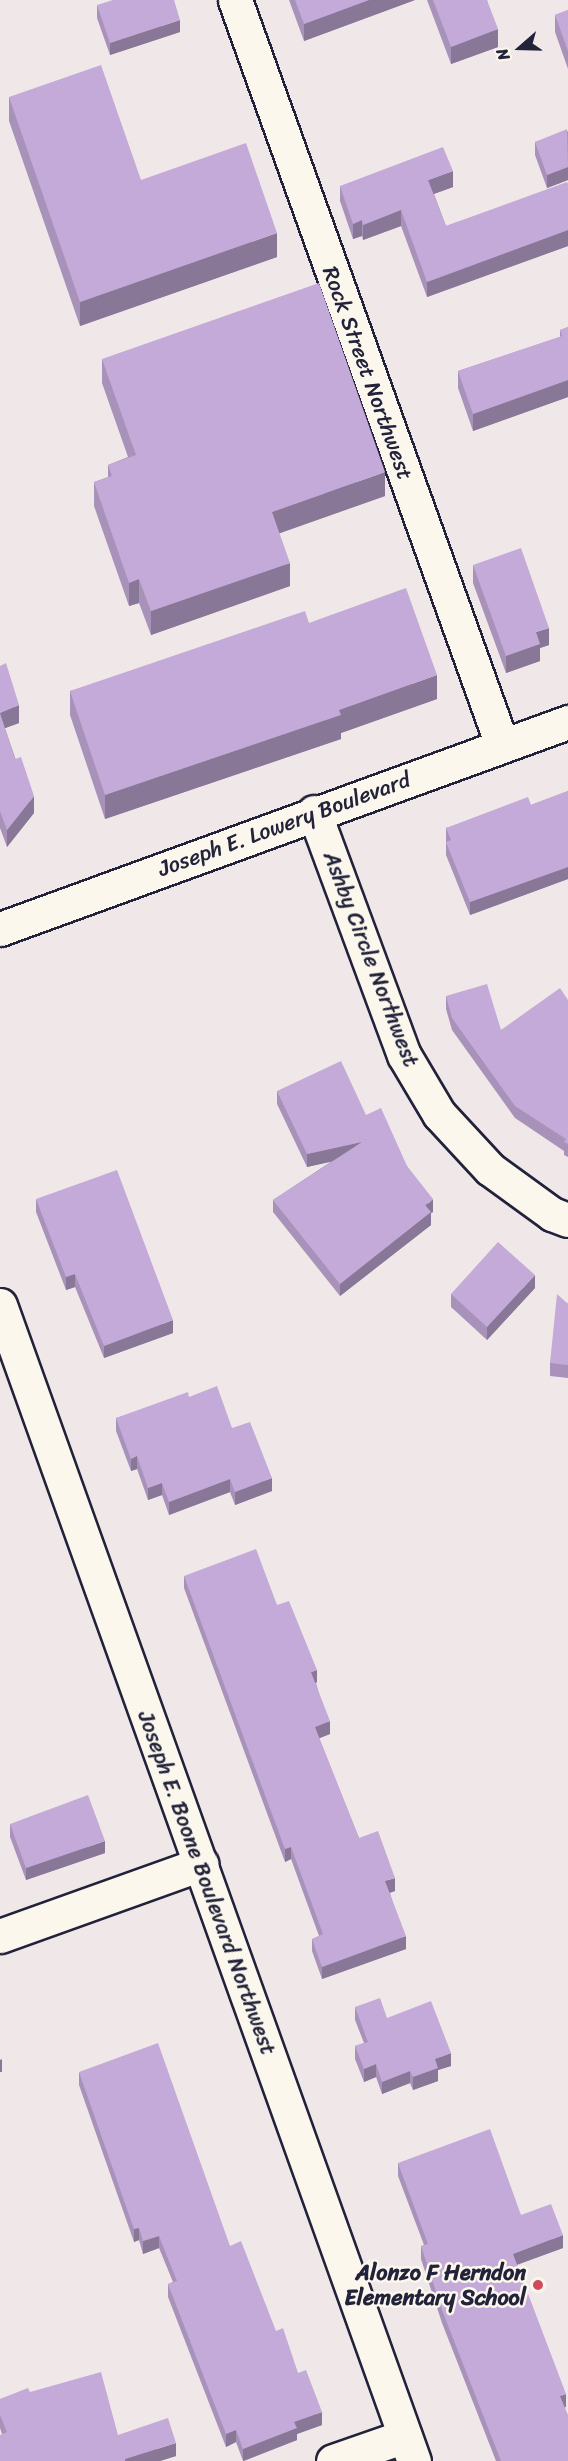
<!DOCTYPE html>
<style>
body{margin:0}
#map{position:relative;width:568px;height:2461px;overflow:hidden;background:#f0e8e8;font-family:Sriracha,sans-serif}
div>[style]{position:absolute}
.roads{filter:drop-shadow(2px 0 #22223b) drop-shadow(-2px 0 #22223b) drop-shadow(0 2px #22223b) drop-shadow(0 -2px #22223b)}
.street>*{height:33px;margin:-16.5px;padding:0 16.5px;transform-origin:16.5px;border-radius:16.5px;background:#fbf7ec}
.secondary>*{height:33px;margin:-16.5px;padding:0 16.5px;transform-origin:16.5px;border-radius:16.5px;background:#fbf7ec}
.wall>*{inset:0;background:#a992ba}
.shaded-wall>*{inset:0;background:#897797}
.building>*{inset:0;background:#c4aad8}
.dots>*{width:16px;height:16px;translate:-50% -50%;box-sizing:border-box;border:3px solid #fbf7ec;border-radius:50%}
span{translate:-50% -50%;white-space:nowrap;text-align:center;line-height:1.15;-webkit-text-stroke:5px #fbf7ec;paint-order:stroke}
.street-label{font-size:22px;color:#22223b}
.poi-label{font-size:22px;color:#22223b;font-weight:700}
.right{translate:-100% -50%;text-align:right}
.north{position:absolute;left:490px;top:18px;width:60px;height:60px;-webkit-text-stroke:4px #fbf7ec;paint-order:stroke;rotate:250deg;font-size:16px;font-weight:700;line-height:24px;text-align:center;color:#22223b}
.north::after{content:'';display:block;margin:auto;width:21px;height:27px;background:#22223b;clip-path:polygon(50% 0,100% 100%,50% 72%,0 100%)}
</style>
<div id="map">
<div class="roads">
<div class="street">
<div style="left:235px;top:0;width:791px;rotate:70.28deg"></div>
<div style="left:314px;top:812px;width:259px;rotate:69.7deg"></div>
<div style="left:404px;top:1055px;width:69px;rotate:59.3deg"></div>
<div style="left:439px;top:1114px;width:75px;rotate:47.2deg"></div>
<div style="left:490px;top:1169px;width:77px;rotate:36deg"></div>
<div style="left:552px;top:1214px;width:17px;rotate:21deg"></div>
<div style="left:0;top:1936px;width:214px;rotate:-19.7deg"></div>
<div style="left:333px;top:2461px;width:76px;rotate:-19.1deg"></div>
</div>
<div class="secondary">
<div style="left:0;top:929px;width:605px;rotate:-20.02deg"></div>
<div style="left:0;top:1305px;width:1228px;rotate:70.3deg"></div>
</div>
</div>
<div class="wall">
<div style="clip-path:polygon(289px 0,415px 0,304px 41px)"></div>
<div style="clip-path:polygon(427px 0,487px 0,498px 47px,451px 64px)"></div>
<div style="clip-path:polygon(97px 5px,180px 32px,110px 55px,97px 18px)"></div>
<div style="clip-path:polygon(568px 10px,568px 69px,555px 32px,555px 15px)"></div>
<div style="clip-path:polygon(9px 97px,141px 180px,277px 257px,80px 326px,9px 121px)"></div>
<div style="clip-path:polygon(568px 131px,568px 180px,547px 188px,535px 155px,535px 142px)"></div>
<div style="clip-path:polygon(568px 184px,568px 246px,427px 297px,401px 226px,363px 240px,362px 236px,353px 239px,340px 201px,340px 186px,453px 187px,434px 194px,446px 226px)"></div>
<div style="clip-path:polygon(568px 327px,568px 397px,473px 431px,458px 388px,458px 371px,560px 337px,560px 330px)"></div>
<div style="clip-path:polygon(102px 359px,385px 496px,279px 533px,290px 586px,151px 635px,139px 603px,129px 606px,94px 506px,94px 482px,108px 477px,108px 465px,128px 457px,102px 383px)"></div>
<div style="clip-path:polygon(473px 565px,549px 645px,540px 648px,540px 661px,506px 673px,473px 583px)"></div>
<div style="clip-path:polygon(309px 623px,437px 699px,341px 733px,341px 739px,105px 819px,70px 715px,70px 691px)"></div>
<div style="clip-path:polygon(0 666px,19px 723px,5px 728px,34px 813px,7px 847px,0 828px)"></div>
<div style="clip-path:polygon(568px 791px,568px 879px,470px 915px,446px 855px,446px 828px,531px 805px)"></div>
<div style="clip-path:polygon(446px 996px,501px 1030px,568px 1000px,568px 1157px,564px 1155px,564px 1151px,515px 1118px,452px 1030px,446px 1009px)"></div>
<div style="clip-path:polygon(277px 1091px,366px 1115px,407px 1166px,433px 1212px,431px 1213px,431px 1225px,340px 1296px,273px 1212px,273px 1200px,332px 1161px,307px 1167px,277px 1104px)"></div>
<div style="clip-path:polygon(36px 1199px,173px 1333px,104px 1358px,75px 1287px,66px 1290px,36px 1212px)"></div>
<div style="clip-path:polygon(535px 1288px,487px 1340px,451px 1307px,451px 1294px)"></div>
<div style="clip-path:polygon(568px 1302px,568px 1378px,550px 1376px,550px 1363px)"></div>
<div style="clip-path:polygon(189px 1397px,232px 1428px,272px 1491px,235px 1505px,230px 1492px,169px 1515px,162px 1495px,148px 1500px,137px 1469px,131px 1471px,116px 1431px,116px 1418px)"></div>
<div style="clip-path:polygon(184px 1576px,277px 1605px,317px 1682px,316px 1683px,330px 1734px,319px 1738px,359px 1838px,395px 1891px,390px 1893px,406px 1949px,322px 1979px,312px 1951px,312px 1939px,319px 1936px,291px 1859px,285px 1862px,184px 1588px)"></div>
<div style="clip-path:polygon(10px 1824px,105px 1853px,26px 1880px,10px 1837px)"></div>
<div style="clip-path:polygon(355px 2007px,387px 2018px,451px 2066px,438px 2070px,438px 2081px,413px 2090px,410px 2083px,382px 2094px,376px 2077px,364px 2082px,355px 2059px,355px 2046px,364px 2043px,355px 2020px)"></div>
<div style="clip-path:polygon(79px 2072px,230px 2246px,298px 2373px,322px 2425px,297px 2434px,297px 2440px,244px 2461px,243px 2461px,236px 2442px,226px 2447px,168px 2297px,168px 2284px,173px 2282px,159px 2248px,143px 2254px,139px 2240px,134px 2242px,79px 2085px)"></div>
<div style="clip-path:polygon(398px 2163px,521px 2215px,563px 2248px,517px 2265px,566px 2407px,565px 2407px,568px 2461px,496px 2461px,442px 2323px,421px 2259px,421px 2246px,424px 2245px,398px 2176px)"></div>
<div style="clip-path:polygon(30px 2392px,118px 2435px,176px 2456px,160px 2461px,0 2461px,2px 2434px,0 2428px,0 2399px)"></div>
</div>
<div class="shaded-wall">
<div style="clip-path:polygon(369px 0,415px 0,304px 41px,304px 24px)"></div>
<div style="clip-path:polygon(180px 20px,180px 32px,110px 55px,110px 43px)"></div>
<div style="clip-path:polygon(498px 29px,498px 47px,451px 64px,451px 47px)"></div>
<div style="clip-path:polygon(568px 167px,568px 180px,547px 188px,547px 175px)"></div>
<div style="clip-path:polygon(453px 171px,453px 187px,428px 196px,428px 180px)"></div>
<div style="clip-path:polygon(401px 210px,401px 226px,363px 240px,363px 225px)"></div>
<div style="clip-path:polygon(362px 220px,362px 236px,353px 239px,353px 224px)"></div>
<div style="clip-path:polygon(568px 230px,568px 246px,427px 297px,427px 282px)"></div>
<div style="clip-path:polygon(277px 233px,277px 257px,80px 326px,80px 302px)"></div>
<div style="clip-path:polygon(568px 380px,568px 397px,473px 431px,473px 414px)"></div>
<div style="clip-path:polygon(385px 472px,385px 496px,272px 536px,272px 512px)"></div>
<div style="clip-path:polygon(290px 563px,290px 586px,151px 635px,151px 611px)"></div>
<div style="clip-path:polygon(139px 579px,139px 603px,129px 606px,129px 583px)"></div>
<div style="clip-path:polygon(549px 628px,549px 645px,540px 648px,540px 661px,506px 673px,506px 656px,536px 632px)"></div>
<div style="clip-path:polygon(437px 675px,437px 699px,341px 733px,341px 739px,105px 819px,105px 795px,339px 710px)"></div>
<div style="clip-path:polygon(19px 705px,19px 723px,0 730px,0 713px)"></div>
<div style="clip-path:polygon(34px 796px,34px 813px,7px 847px,7px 830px)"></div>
<div style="clip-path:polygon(568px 867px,568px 879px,470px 915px,470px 902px)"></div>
<div style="clip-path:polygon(362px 1142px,362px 1155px,307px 1167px,307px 1154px)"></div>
<div style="clip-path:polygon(433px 1199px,433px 1212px,431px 1213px,431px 1225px,340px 1296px,340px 1284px)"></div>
<div style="clip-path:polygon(75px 1274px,75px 1287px,66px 1290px,66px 1277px)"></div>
<div style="clip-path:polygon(535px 1275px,535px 1288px,487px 1340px,487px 1327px)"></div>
<div style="clip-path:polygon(173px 1320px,173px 1333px,104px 1358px,104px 1346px)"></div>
<div style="clip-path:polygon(137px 1456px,137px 1469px,131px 1471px,131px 1459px)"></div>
<div style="clip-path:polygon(272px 1478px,272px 1491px,235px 1505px,235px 1492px)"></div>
<div style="clip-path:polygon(230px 1479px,230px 1492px,169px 1515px,169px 1502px)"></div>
<div style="clip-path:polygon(162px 1483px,162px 1495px,148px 1500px,148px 1488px)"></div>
<div style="clip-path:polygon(317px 1670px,317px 1682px,311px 1684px,311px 1672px)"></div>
<div style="clip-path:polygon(330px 1721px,330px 1734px,315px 1740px,315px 1727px)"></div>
<div style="clip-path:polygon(105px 1841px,105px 1853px,26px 1880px,26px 1868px)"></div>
<div style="clip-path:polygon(291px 1847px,291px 1859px,285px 1862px,285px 1849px)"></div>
<div style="clip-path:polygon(395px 1878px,395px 1891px,385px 1894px,385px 1881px)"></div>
<div style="clip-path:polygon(406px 1936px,406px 1949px,322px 1979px,322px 1967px)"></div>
<div style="clip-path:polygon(451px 2053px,451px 2066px,438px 2070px,438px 2081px,413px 2090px,413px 2077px,435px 2059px)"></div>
<div style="clip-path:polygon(2px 2059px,2px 2072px,0 2072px,0 2060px)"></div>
<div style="clip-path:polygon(376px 2064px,376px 2077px,364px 2082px,364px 2069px)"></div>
<div style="clip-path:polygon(410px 2071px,410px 2083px,382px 2094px,382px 2082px)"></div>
<div style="clip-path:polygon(139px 2228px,139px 2240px,134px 2242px,134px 2229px)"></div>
<div style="clip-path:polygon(563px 2235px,563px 2248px,513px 2266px,513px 2254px)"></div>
<div style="clip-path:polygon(159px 2236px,159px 2248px,143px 2254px,143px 2241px)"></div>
<div style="clip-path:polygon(566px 2394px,566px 2407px,560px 2409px,560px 2396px)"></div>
<div style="clip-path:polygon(322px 2412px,322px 2425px,297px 2434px,297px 2440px,243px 2461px,243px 2449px,294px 2422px)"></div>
<div style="clip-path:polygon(236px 2430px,236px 2442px,226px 2447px,226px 2434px)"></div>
<div style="clip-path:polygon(176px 2443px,176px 2456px,160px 2461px,125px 2461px,125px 2459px)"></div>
</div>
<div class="building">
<div style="clip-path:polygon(113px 0,174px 0,180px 20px,110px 43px,97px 5px)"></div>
<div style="clip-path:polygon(295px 0,369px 0,304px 24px)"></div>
<div style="clip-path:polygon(433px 0,487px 0,498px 29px,451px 47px)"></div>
<div style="clip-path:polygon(568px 10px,568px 51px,555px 15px)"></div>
<div style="clip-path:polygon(101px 65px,141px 180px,246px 143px,277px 233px,80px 302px,9px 97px)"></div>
<div style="clip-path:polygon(567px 129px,568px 167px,547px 175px,535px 142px)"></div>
<div style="clip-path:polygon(443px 147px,453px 171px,428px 180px,446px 226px,567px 182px,568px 184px,568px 230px,427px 282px,401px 210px,363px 225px,362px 220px,353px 224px,340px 186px)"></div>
<div style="clip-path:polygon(319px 283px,385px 472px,272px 512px,290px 563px,151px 611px,139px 579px,129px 583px,94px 482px,112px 476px,108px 465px,136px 455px,102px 359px)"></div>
<div style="clip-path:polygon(568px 327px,568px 380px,473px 414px,458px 371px,562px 336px,560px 330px)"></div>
<div style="clip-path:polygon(521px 548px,549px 628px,536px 632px,540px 644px,506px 656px,473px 565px)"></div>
<div style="clip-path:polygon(406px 588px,437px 675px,339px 710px,341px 715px,105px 795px,70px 691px,305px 611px,309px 623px)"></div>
<div style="clip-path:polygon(6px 663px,19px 705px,0 713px,0 666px)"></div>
<div style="clip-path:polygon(0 713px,15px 759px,21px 757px,34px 796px,7px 830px,0 811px)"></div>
<div style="clip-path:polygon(568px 791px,568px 867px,470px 902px,446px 842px,451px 840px,446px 828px,528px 797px,531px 805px)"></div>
<div style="clip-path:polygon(487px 984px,501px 1030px,560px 988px,568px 1000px,568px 1144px,564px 1142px,566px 1139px,515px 1106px,452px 1018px,446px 996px)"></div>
<div style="clip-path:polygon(341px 1061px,366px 1115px,381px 1108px,407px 1166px,433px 1199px,425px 1205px,431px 1212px,340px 1284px,273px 1200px,362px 1142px,307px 1154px,277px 1091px)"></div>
<div style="clip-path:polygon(117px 1170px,173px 1320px,104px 1346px,75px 1274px,66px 1277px,36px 1199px)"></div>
<div style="clip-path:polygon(498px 1242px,535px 1275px,487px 1327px,451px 1294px)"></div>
<div style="clip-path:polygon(557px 1294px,568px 1304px,568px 1302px,568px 1365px,550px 1363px)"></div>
<div style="clip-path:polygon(217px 1386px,232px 1428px,250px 1422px,272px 1478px,235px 1492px,230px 1479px,169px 1502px,162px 1483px,148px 1488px,137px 1456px,131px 1459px,116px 1418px,188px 1392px,189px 1397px)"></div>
<div style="clip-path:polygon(256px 1549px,277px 1605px,289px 1601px,317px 1670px,311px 1672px,330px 1721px,315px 1727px,359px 1838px,378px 1831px,395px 1878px,385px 1881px,406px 1936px,322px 1967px,312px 1939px,323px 1934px,291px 1847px,285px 1849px,184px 1576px)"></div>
<div style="clip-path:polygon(88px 1795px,105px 1841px,26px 1868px,10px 1824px)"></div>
<div style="clip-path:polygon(380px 1998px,387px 2018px,431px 2001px,451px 2053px,435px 2059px,438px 2068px,413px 2077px,410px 2071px,382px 2082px,376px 2064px,364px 2069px,355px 2046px,368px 2042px,355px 2007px)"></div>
<div style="clip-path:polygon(158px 2043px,230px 2246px,241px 2241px,276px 2331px,283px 2328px,298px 2373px,306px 2370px,322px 2412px,294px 2422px,297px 2428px,243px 2449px,236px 2430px,226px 2434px,168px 2284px,177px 2281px,159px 2236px,143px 2241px,139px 2228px,134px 2229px,79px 2072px)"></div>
<div style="clip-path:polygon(490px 2129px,521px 2215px,551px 2204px,563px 2235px,513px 2254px,566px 2394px,560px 2396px,568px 2415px,568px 2461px,501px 2461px,442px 2310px,421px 2246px,428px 2244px,398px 2163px)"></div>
<div style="clip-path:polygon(101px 2372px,118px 2435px,168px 2418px,176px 2443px,125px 2459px,125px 2461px,0 2461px,0 2435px,7px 2432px,0 2415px,0 2399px,28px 2388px,30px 2392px)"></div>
</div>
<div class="dots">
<div style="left:538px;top:2285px;background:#d1495b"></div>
</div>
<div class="street-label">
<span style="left:368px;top:373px;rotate:70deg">Rock Street Northwest</span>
<span style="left:284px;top:824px;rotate:-20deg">Joseph E. Lowery Boulevard</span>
<span style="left:371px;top:959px;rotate:69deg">Ashby Circle Northwest</span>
<span style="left:207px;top:1883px;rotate:70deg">Joseph E. Boone Boulevard Northwest</span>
</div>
<div class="poi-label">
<span class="right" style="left:526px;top:2285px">Alonzo F Herndon<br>Elementary School</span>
</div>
<div class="north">N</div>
</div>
